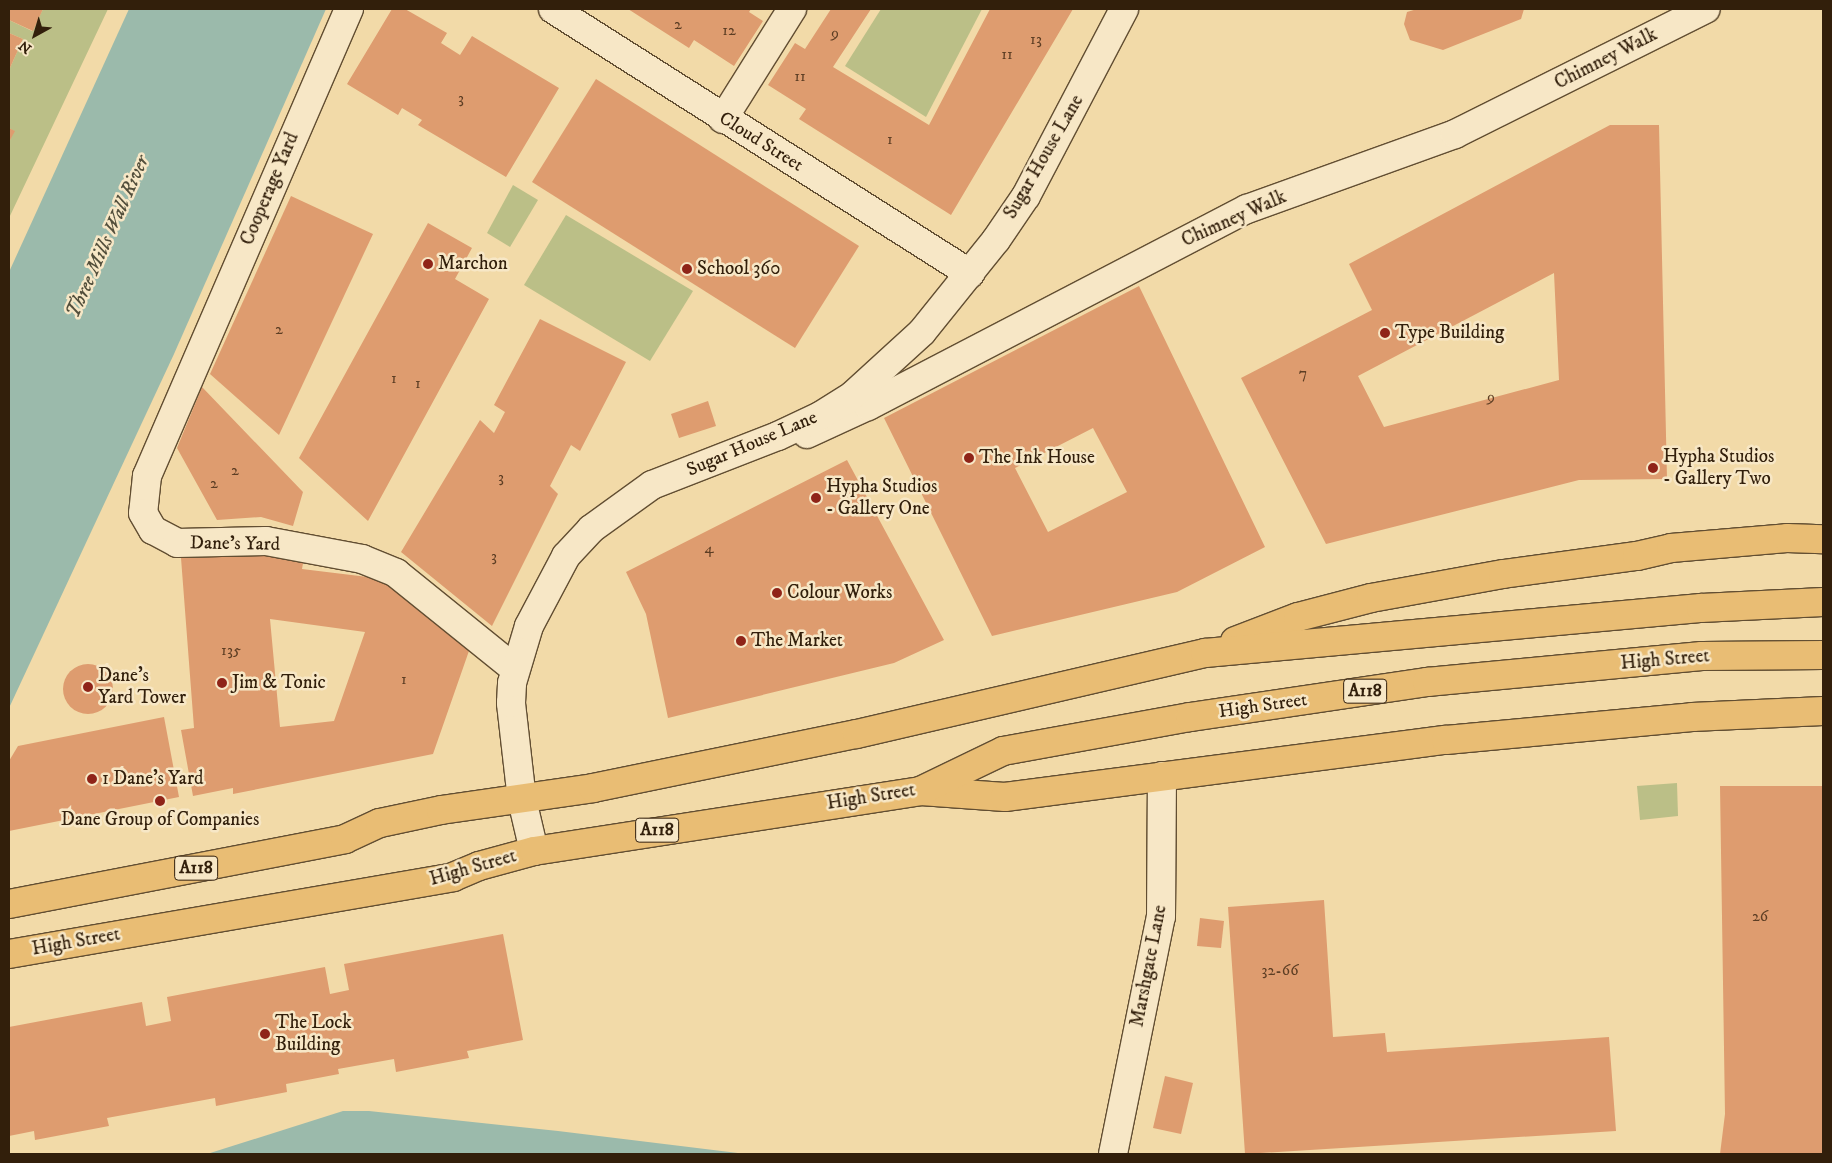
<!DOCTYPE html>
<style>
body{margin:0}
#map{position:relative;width:1832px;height:1163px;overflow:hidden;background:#f2daa8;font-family:"IM FELL DW Pica",serif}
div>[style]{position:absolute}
.green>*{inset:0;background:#bbbf87}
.water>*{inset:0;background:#9bbaab}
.building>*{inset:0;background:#de9c6f}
.round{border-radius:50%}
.roads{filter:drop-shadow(1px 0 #624e32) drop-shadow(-1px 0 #624e32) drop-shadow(0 1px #624e32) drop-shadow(0 -1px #624e32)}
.pedestrian>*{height:28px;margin:-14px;padding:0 14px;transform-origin:14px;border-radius:14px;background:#f7e7c6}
.minor>*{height:28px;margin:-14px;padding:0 14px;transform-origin:14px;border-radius:14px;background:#f7e7c6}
.primary>*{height:28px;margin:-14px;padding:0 14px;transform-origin:14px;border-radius:14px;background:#e9bd74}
.dots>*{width:14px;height:14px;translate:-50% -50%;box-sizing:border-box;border:2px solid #f7e7c6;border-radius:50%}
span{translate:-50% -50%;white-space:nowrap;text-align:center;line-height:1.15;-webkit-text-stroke:5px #f7e7c6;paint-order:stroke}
.number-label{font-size:16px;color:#5d3e24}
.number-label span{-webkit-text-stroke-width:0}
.shield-label span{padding:1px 4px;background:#f7e7c6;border:1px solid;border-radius:4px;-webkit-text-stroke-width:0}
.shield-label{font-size:18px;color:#321f0b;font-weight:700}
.street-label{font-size:19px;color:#321f0b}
.poi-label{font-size:19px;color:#321f0b}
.left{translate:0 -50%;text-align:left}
.water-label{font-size:20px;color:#524e3b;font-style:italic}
.frame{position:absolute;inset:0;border:10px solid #321f0b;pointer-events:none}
.north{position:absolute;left:10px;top:10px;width:50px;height:50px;-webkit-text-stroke:4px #f7e7c6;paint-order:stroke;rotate:219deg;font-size:14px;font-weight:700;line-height:20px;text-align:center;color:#321f0b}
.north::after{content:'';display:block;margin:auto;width:18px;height:22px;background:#321f0b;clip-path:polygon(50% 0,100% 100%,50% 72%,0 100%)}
</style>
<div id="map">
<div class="green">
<div style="clip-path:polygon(43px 9px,108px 9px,9px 218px,9px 142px,14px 131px,9px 128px,9px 70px,23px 39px,9px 33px,9px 20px,32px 31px)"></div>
<div style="clip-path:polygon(881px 9px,982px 9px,926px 117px,845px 66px)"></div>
<div style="clip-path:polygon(513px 185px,538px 200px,510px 247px,487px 233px)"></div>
<div style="clip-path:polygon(566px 215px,693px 291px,650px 361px,524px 285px)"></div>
<div style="clip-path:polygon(1677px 783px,1678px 816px,1640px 820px,1637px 786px)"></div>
</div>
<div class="water">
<div style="clip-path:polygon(129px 9px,326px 9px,174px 354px,9px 708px,9px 272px)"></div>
<div style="clip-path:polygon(343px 1111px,369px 1111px,558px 1131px,746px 1154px,207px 1154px)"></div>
</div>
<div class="building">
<div style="clip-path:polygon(9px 9px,43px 9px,33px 31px,9px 20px)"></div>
<div style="clip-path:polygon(392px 9px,405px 9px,447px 33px,441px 43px,460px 55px,472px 36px,559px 88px,506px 177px,418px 125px,422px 120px,402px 108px,398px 115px,347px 84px)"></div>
<div style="clip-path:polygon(628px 9px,751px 9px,749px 12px,763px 21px,734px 66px,694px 40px,689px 48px)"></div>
<div style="clip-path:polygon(831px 9px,871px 9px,833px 67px,929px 125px,990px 9px,1073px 9px,951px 215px,799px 119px,806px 109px,768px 85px,795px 43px,805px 49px)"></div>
<div style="clip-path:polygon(1417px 9px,1524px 9px,1521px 19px,1443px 50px,1410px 40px,1404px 24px,1407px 12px)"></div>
<div style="clip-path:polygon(9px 33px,23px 39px,9px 70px)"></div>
<div style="clip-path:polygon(596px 79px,859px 246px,795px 348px,532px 182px)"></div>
<div style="clip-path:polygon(evenodd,1610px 125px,1659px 125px,1667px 479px,1579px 480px,1326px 544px,1241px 378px,1372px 310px,1349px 264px,1610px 125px,1554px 273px,1559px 380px,1384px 427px,1358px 376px,1554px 273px)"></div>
<div style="clip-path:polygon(9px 128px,15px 131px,9px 142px)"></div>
<div style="clip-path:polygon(291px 196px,373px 234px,279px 435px,210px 374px)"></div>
<div style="clip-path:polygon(428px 223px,472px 248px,455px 279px,489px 299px,368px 521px,299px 458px)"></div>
<div style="clip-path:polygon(evenodd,1139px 286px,1265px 547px,1177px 592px,992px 636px,884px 418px,1139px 286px,1093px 428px,1127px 492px,1048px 532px,1015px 468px,1093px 428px)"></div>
<div style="clip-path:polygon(540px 319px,626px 362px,580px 451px,571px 445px,550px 486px,558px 494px,492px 626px,401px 552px,480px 420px,494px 433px,505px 412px,494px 405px)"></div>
<div style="clip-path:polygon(202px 387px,303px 492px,293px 526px,261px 517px,217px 520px,177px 448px)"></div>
<div style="clip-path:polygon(708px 401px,716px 426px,679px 438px,671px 414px)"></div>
<div style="clip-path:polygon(847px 460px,944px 640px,894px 663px,668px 718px,646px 614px,626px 572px)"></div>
<div style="clip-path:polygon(evenodd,208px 549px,305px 552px,302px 569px,384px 579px,470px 648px,433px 754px,233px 794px,233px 788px,193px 796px,181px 730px,194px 728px,181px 558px,209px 557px,208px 549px,270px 619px,365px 632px,334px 721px,280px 727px,270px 619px)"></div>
<div class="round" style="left:63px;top:664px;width:50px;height:50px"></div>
<div style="clip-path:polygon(164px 717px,179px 797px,9px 831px,9px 761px,18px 746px)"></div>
<div style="clip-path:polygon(1720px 786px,1823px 786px,1823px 1154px,1720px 1154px,1725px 1114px)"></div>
<div style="clip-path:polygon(1324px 900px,1333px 1037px,1385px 1033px,1387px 1052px,1609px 1037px,1616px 1131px,1245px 1154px,1228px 907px)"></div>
<div style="clip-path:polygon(1200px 918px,1224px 921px,1221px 948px,1197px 946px)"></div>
<div style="clip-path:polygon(503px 934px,523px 1040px,467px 1051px,469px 1058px,396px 1072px,394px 1059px,338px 1069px,339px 1074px,286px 1084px,287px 1092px,216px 1106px,215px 1098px,107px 1118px,109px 1126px,35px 1140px,34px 1131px,9px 1136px,9px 1027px,142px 1002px,146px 1026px,171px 1021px,167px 997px,325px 967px,330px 994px,349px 990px,344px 964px)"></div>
<div style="clip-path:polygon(1165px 1076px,1193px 1083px,1181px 1134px,1153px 1128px)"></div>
</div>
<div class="roads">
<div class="pedestrian">
<div style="left:349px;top:9px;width:509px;rotate:113.39deg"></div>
<div style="left:147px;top:476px;width:37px;rotate:96deg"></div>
<div style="left:143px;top:513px;width:20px;rotate:60deg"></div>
<div style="left:153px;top:530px;width:27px;rotate:28deg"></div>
<div style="left:177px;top:543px;width:89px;rotate:-1.3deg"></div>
<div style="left:266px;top:541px;width:98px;rotate:10.6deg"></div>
<div style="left:362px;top:559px;width:37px;rotate:22deg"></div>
<div style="left:396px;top:573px;width:153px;rotate:38.9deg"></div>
<div style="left:723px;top:119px;width:130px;rotate:-57.9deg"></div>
<div style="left:807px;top:434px;width:67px;rotate:-24.7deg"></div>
<div style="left:868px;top:406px;width:427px;rotate:-27.5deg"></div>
<div style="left:1247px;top:209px;width:221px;rotate:-19.8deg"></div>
<div style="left:1455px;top:134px;width:280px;rotate:-26.5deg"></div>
</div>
<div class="minor">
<div style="left:553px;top:9px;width:494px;rotate:32.4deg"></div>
<div style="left:534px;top:851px;width:52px;rotate:-103.2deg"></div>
<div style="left:522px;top:800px;width:98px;rotate:-96.5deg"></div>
<div style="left:511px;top:703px;width:20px;rotate:-87deg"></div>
<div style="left:512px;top:683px;width:59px;rotate:-73.4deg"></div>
<div style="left:529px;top:626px;width:79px;rotate:-62.1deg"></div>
<div style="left:566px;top:556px;width:37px;rotate:-47deg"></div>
<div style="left:591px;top:529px;width:75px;rotate:-35.8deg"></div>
<div style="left:652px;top:485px;width:135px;rotate:-21.3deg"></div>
<div style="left:778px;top:436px;width:47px;rotate:-25.5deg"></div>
<div style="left:820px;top:416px;width:39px;rotate:-32deg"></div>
<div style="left:853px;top:395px;width:93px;rotate:-42.4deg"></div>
<div style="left:922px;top:332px;width:118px;rotate:-51.2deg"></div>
<div style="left:996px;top:240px;width:53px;rotate:-55.7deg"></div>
<div style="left:1026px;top:196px;width:211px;rotate:-62.3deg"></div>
<div style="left:1113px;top:1154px;width:242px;rotate:-78.6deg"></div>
<div style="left:1161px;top:917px;width:141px;rotate:-89.6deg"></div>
</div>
<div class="primary">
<div style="left:1235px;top:641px;width:67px;rotate:-20.9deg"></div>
<div style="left:1298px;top:617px;width:75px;rotate:-14.6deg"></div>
<div style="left:1371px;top:598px;width:134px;rotate:-10.3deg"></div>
<div style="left:1503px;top:574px;width:135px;rotate:-7.7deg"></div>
<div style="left:1637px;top:556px;width:35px;rotate:-13deg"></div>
<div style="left:1671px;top:548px;width:116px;rotate:-4.9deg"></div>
<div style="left:1787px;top:538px;width:36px;rotate:2deg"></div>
<div style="left:921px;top:791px;width:84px;rotate:4.1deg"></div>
<div style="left:1005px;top:797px;width:445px;rotate:-7.4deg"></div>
<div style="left:1446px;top:740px;width:247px;rotate:-5.3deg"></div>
<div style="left:1692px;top:717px;width:131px;rotate:-2.6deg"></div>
<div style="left:9px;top:904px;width:342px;rotate:-10.9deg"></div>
<div style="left:345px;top:839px;width:38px;rotate:-25deg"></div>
<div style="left:380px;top:823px;width:62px;rotate:-12deg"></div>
<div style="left:441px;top:810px;width:154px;rotate:-8.2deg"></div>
<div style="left:593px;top:788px;width:269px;rotate:-11.6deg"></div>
<div style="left:857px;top:734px;width:357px;rotate:-13.1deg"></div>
<div style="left:1205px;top:653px;width:498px;rotate:-5.2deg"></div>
<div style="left:1701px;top:608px;width:122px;rotate:-2.8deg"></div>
<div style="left:9px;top:954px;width:451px;rotate:-9.8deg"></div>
<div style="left:453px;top:877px;width:28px;rotate:-23deg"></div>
<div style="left:479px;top:866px;width:57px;rotate:-15.3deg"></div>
<div style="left:534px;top:851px;width:391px;rotate:-8.8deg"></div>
<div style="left:920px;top:791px;width:92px;rotate:-25.7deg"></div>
<div style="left:1003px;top:751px;width:190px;rotate:-10.3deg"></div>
<div style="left:1190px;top:717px;width:240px;rotate:-8.4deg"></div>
<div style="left:1427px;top:682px;width:276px;rotate:-5.4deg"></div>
<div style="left:1702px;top:656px;width:121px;rotate:-0.5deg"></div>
</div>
</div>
<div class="dots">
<div style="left:428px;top:264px;background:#8f2418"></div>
<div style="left:687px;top:269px;background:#8f2418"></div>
<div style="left:1385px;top:333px;background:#8f2418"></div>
<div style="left:969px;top:458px;background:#8f2418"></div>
<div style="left:1653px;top:468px;background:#8f2418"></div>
<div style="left:816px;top:498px;background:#8f2418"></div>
<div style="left:777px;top:593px;background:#8f2418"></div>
<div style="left:741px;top:641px;background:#8f2418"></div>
<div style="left:222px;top:683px;background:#8f2418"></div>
<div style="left:88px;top:687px;background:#8f2418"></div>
<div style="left:92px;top:779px;background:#8f2418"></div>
<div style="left:160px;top:801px;background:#8f2418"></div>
<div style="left:265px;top:1034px;background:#8f2418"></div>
</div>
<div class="number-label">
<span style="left:678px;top:24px">2</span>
<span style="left:729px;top:30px">12</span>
<span style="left:835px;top:33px">9</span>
<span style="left:1036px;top:39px">13</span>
<span style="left:1007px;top:54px">11</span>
<span style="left:800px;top:76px">11</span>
<span style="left:461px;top:98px">3</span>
<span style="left:890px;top:139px">1</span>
<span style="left:279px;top:329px">2</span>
<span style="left:1303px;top:373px">7</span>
<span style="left:394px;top:378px">1</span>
<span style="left:418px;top:383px">1</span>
<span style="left:1491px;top:397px">9</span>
<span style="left:235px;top:470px">2</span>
<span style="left:501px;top:477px">3</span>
<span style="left:214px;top:483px">2</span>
<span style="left:709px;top:548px">4</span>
<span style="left:494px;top:556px">3</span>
<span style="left:231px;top:650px">135</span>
<span style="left:404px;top:679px">1</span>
<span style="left:1760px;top:916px">26</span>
<span style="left:1280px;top:970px">32-66</span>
</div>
<div class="shield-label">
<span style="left:1365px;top:691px">A118</span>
<span style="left:657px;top:830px">A118</span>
<span style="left:196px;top:868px">A118</span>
</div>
<div class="street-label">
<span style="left:1606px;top:59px;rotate:-27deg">Chimney Walk</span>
<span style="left:761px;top:142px;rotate:32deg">Cloud Street</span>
<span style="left:1044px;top:157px;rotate:-60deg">Sugar House Lane</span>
<span style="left:270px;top:189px;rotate:-67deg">Cooperage Yard</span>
<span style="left:1234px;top:219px;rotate:-24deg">Chimney Walk</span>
<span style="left:752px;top:444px;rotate:-23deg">Sugar House Lane</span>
<span style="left:235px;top:544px;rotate:1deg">Dane's Yard</span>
<span style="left:1665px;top:660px;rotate:-5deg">High Street</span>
<span style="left:1263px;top:706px;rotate:-8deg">High Street</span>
<span style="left:871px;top:797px;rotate:-9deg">High Street</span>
<span style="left:473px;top:868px;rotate:-16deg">High Street</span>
<span style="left:76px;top:942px;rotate:-10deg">High Street</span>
<span style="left:1149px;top:966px;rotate:-79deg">Marshgate Lane</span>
</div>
<div class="poi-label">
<span class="left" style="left:438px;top:264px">Marchon</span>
<span class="left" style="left:697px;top:269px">School 360</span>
<span class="left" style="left:1395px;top:333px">Type Building</span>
<span class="left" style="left:1663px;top:468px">Hypha Studios<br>- Gallery Two</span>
<span class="left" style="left:979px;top:458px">The Ink House</span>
<span class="left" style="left:826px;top:498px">Hypha Studios<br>- Gallery One</span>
<span class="left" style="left:787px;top:593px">Colour Works</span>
<span class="left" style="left:751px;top:641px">The Market</span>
<span class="left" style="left:98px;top:687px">Dane's<br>Yard Tower</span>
<span class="left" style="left:232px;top:683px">Jim &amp; Tonic</span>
<span class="left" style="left:102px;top:779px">1 Dane's Yard</span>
<span style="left:160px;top:820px">Dane Group of Companies</span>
<span class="left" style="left:275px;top:1034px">The Lock<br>Building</span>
</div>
<div class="water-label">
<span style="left:108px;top:237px;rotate:-66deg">Three Mills Wall River</span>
</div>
<div class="frame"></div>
<div class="north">N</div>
</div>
